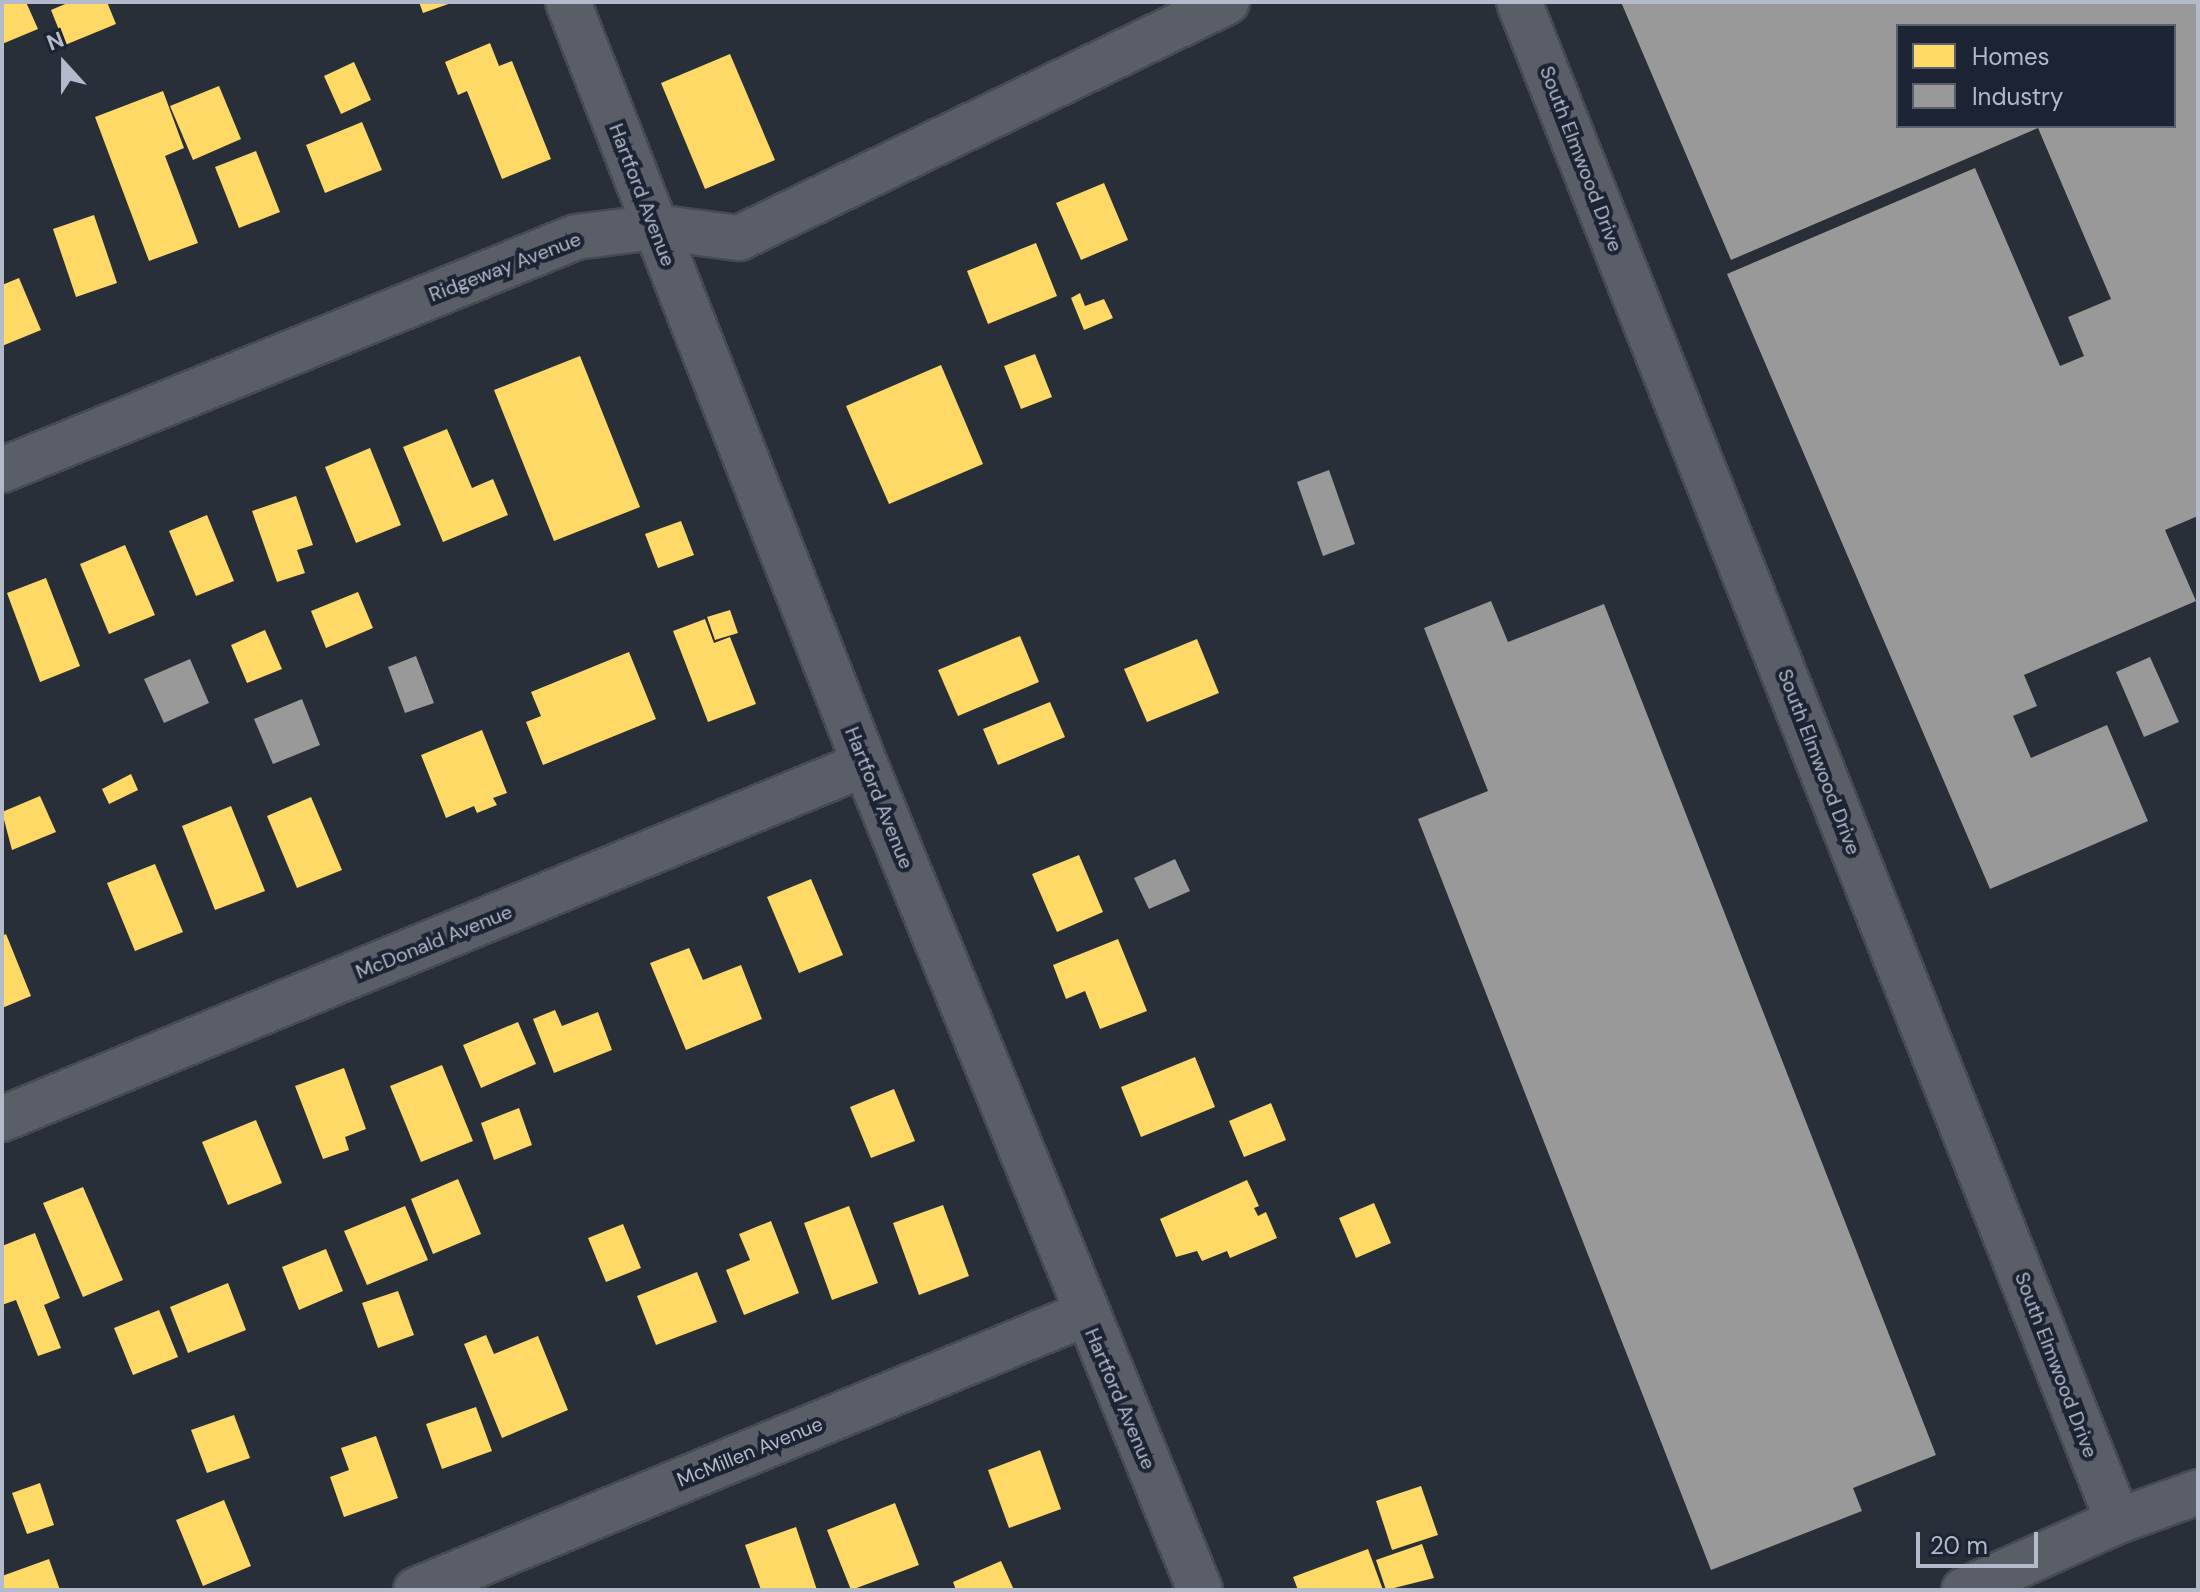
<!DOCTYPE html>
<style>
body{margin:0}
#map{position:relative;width:2200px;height:1592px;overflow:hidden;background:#292f39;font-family:"DM Sans",sans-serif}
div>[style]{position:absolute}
.homes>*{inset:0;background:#ffd966}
.industry>*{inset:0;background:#999}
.roads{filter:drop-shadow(2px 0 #464a51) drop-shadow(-2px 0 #464a51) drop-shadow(0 2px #464a51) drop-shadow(0 -2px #464a51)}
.minor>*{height:44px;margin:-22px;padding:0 22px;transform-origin:22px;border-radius:22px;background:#5a5e66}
span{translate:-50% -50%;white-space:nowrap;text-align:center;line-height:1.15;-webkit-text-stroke:8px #1c2434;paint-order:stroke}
.street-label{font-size:20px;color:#b3baca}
.frame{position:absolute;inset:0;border:4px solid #b3baca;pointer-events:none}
.legend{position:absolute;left:1896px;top:24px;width:280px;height:104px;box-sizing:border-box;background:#1c2434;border:2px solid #586070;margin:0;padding:10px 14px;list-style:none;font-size:24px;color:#b3baca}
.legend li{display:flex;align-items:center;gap:16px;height:40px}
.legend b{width:40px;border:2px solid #586070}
.north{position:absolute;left:24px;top:24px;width:80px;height:80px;-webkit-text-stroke:6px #1c2434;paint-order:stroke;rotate:339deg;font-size:22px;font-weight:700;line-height:32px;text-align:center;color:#b3baca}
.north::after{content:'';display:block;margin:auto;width:28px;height:36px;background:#b3baca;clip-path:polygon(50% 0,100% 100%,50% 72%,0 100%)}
.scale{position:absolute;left:1916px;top:1532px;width:122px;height:36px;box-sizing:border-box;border:4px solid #b3baca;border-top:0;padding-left:10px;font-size:24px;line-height:28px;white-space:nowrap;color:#b3baca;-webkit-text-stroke:6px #1c2434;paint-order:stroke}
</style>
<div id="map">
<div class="homes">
<div style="clip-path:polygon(2px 2px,26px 2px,38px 29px,2px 44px)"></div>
<div style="clip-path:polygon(70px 2px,107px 2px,116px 24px,65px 45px,51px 10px)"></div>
<div style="clip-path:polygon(419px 2px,454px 2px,423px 13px)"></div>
<div style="clip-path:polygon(490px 43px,499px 66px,512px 61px,551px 159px,502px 179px,467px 91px,458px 95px,445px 62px)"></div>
<div style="clip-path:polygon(730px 54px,775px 160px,705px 189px,661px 83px)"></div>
<div style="clip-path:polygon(354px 62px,371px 100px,341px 114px,324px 76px)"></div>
<div style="clip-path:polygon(219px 86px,241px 139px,193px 160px,170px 106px)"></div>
<div style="clip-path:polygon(163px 91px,184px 148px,165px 156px,198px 243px,149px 261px,95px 117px)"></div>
<div style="clip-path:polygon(362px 122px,382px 170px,325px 193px,306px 145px)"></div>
<div style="clip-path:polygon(256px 151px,280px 212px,239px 228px,215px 167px)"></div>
<div style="clip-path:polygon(1104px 183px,1128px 240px,1081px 260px,1056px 203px)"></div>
<div style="clip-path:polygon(94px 215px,117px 283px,76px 297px,53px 229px)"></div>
<div style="clip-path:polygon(1036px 243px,1057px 296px,988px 324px,967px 271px)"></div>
<div style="clip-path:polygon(19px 278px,41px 330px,2px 346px,2px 285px)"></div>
<div style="clip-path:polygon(1080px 293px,1085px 306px,1104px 299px,1113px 318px,1084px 330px,1071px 298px)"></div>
<div style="clip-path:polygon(1035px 354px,1052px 397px,1021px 409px,1004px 366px)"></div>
<div style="clip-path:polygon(580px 356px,640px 507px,554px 541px,494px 390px)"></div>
<div style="clip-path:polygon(941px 365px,983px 464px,889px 504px,846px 406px)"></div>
<div style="clip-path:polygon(447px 429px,472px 488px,493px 479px,508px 515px,443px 542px,403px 447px)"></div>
<div style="clip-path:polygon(370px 448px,401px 525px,356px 543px,325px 467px)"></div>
<div style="clip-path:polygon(296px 496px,313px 545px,297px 550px,305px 573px,277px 582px,252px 511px)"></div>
<div style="clip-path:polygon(207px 515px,234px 581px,196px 596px,169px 531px)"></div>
<div style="clip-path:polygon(681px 521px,694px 555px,658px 568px,645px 534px)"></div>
<div style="clip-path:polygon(125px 545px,155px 615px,109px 634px,80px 564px)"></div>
<div style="clip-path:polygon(46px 578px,80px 666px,40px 682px,7px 593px)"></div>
<div style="clip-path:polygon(358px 592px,373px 628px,326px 648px,311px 611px)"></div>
<div style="clip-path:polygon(730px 610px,738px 633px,715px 640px,707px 617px)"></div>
<div style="clip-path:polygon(705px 619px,714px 643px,730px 637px,756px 704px,708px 722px,673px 631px)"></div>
<div style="clip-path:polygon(265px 630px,282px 669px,247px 683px,231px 645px)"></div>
<div style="clip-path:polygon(1020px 636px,1039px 682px,958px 716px,938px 670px)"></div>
<div style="clip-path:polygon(1197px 639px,1219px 693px,1147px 722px,1124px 669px)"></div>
<div style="clip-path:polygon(629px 652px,656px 719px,543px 765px,526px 722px,541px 716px,531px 692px)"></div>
<div style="clip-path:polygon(1050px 702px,1065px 737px,998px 765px,983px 729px)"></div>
<div style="clip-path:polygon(482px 730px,507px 793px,493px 798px,497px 805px,477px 813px,474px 806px,446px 818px,421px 755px)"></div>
<div style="clip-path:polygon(131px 774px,138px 790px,109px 804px,102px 789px)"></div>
<div style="clip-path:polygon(40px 796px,56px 832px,12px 850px,2px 812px)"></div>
<div style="clip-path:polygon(311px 797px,342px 870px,297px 888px,267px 816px)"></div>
<div style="clip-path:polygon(231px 806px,265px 891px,215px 910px,182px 826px)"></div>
<div style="clip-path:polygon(1079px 855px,1103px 912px,1057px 932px,1032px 874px)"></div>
<div style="clip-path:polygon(155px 864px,183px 932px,135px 951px,107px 883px)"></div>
<div style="clip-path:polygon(811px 879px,843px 955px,799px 973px,767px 897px)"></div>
<div style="clip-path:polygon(6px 934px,31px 996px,2px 1008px,2px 936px)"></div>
<div style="clip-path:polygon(1118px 939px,1147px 1011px,1100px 1029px,1085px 991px,1066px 999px,1053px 965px)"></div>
<div style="clip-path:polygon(689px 948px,703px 980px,741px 965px,762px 1019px,686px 1050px,650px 963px)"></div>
<div style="clip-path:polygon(555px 1010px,562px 1026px,598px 1012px,612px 1050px,554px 1073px,533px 1019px)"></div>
<div style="clip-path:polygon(518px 1022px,536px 1064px,481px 1088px,463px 1045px)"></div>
<div style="clip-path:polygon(1195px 1057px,1215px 1107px,1141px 1137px,1121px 1087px)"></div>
<div style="clip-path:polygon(442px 1065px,473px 1141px,421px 1162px,390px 1086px)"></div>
<div style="clip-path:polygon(344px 1068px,366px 1129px,345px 1137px,349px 1150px,323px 1159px,295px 1086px)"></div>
<div style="clip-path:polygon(894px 1089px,915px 1141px,871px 1158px,850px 1107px)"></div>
<div style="clip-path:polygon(1271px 1103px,1286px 1140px,1244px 1157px,1229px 1121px)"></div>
<div style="clip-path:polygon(519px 1108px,532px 1145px,494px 1160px,481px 1123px)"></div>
<div style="clip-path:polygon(256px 1120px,282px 1183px,228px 1205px,202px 1142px)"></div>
<div style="clip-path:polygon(458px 1179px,481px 1234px,433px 1254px,411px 1199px)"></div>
<div style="clip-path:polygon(1247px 1180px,1259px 1206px,1254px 1208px,1258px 1216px,1266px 1212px,1277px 1238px,1230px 1258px,1227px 1251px,1202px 1261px,1197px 1251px,1176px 1257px,1160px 1219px)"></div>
<div style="clip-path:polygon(83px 1187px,123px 1280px,83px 1297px,43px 1203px)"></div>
<div style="clip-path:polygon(1374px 1203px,1391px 1243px,1356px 1258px,1339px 1218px)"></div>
<div style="clip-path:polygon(943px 1205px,969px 1276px,919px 1295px,893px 1223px)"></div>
<div style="clip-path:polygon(405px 1206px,428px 1260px,367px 1285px,344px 1231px)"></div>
<div style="clip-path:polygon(849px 1206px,878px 1283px,832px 1300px,804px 1223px)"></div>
<div style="clip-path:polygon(771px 1221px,799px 1293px,744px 1315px,726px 1270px,750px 1260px,739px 1234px)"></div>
<div style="clip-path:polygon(623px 1224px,641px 1268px,606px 1282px,588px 1238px)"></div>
<div style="clip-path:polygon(35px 1233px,60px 1298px,44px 1305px,61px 1348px,38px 1356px,16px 1300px,2px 1305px,2px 1246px)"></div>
<div style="clip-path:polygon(326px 1249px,343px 1291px,299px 1310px,282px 1267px)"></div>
<div style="clip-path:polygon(697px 1272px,717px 1322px,656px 1345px,637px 1296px)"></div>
<div style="clip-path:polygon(228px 1283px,246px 1330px,188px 1353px,170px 1307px)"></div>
<div style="clip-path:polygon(398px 1291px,414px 1335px,378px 1348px,362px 1303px)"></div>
<div style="clip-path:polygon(159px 1310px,178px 1357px,133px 1375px,114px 1328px)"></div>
<div style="clip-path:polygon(486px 1335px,494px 1354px,538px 1336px,568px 1410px,502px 1438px,464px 1344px)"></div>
<div style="clip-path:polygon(476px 1407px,492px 1451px,442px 1469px,426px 1424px)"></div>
<div style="clip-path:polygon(234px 1415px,250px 1458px,207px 1473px,191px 1430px)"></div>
<div style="clip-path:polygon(376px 1436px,398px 1498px,344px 1517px,330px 1477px,349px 1470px,341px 1448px)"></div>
<div style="clip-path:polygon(1040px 1450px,1061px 1509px,1009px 1528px,988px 1470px)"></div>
<div style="clip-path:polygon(40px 1483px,54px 1525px,27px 1534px,12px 1493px)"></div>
<div style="clip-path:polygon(1421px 1486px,1438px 1535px,1392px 1550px,1376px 1501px)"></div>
<div style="clip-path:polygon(224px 1500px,251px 1566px,203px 1586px,176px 1520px)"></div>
<div style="clip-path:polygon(895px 1503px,919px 1565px,851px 1590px,827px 1530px)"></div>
<div style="clip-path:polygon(796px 1527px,817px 1590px,761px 1590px,745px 1545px)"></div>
<div style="clip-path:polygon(1422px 1544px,1434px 1578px,1386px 1590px,1376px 1560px)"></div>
<div style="clip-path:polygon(1368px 1549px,1383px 1590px,1298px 1590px,1293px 1577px)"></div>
<div style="clip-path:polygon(49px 1559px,60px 1590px,2px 1590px,2px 1576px)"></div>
<div style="clip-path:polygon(1001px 1561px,1014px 1590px,956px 1590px,953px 1582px)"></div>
</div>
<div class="industry">
<div style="clip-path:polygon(evenodd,1621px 2px,2198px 2px,2198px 516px,2165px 530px,2196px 601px,2024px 675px,2037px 706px,2013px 716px,2031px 758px,2107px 725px,2148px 821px,1990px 889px,1727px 274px,1975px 168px,2060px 366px,2084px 356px,2068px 317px,2111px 299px,2038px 128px,1731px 260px,1621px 2px,1898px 26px,2174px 26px,2174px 126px,1898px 126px,1898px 26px)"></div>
<div style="clip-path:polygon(1329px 470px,1355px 544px,1323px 556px,1297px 482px)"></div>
<div style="clip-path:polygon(1491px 601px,1508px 642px,1604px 604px,1936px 1455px,1853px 1488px,1862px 1511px,1711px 1570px,1418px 819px,1488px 791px,1424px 628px)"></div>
<div style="clip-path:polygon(416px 656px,434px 703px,405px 713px,388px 667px)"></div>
<div style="clip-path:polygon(2150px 657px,2179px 722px,2144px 737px,2116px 672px)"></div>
<div style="clip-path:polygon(190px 659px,209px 703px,164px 723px,144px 679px)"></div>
<div style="clip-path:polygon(302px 699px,320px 745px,273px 764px,254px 719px)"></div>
<div style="clip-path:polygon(1175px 859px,1190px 891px,1149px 909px,1134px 878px)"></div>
</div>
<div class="roads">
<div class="minor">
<div style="left:568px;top:2px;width:818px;rotate:68.71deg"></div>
<div style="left:865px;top:764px;width:891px;rotate:67.92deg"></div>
<div style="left:1519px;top:2px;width:1633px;rotate:68.48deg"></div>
<div style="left:2px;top:470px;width:619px;rotate:-22.09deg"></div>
<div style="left:576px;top:237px;width:80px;rotate:-7.2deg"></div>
<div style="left:655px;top:227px;width:85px;rotate:7.5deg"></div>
<div style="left:739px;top:238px;width:542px;rotate:-25.81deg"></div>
<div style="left:2px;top:1119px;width:933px;rotate:-22.36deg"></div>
<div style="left:416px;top:1590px;width:724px;rotate:-22.42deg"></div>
<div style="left:1964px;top:1590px;width:169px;rotate:-24.1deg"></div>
<div style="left:2118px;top:1521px;width:85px;rotate:-19.9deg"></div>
</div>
</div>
<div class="street-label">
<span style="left:1581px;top:159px;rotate:69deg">South Elmwood Drive</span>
<span style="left:642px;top:195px;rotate:69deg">Hartford Avenue</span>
<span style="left:505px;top:267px;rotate:-21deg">Ridgeway Avenue</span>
<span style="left:1819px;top:762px;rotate:69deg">South Elmwood Drive</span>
<span style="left:879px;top:798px;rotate:68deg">Hartford Avenue</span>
<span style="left:434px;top:942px;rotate:-22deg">McDonald Avenue</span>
<span style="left:2056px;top:1365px;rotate:69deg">South Elmwood Drive</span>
<span style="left:1120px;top:1399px;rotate:67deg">Hartford Avenue</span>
<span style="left:750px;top:1452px;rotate:-22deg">McMillen Avenue</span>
</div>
<div class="frame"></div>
<ul class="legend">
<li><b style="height:22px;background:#ffd966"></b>Homes</li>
<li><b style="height:22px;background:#999"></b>Industry</li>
</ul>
<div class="north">N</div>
<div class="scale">20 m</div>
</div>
